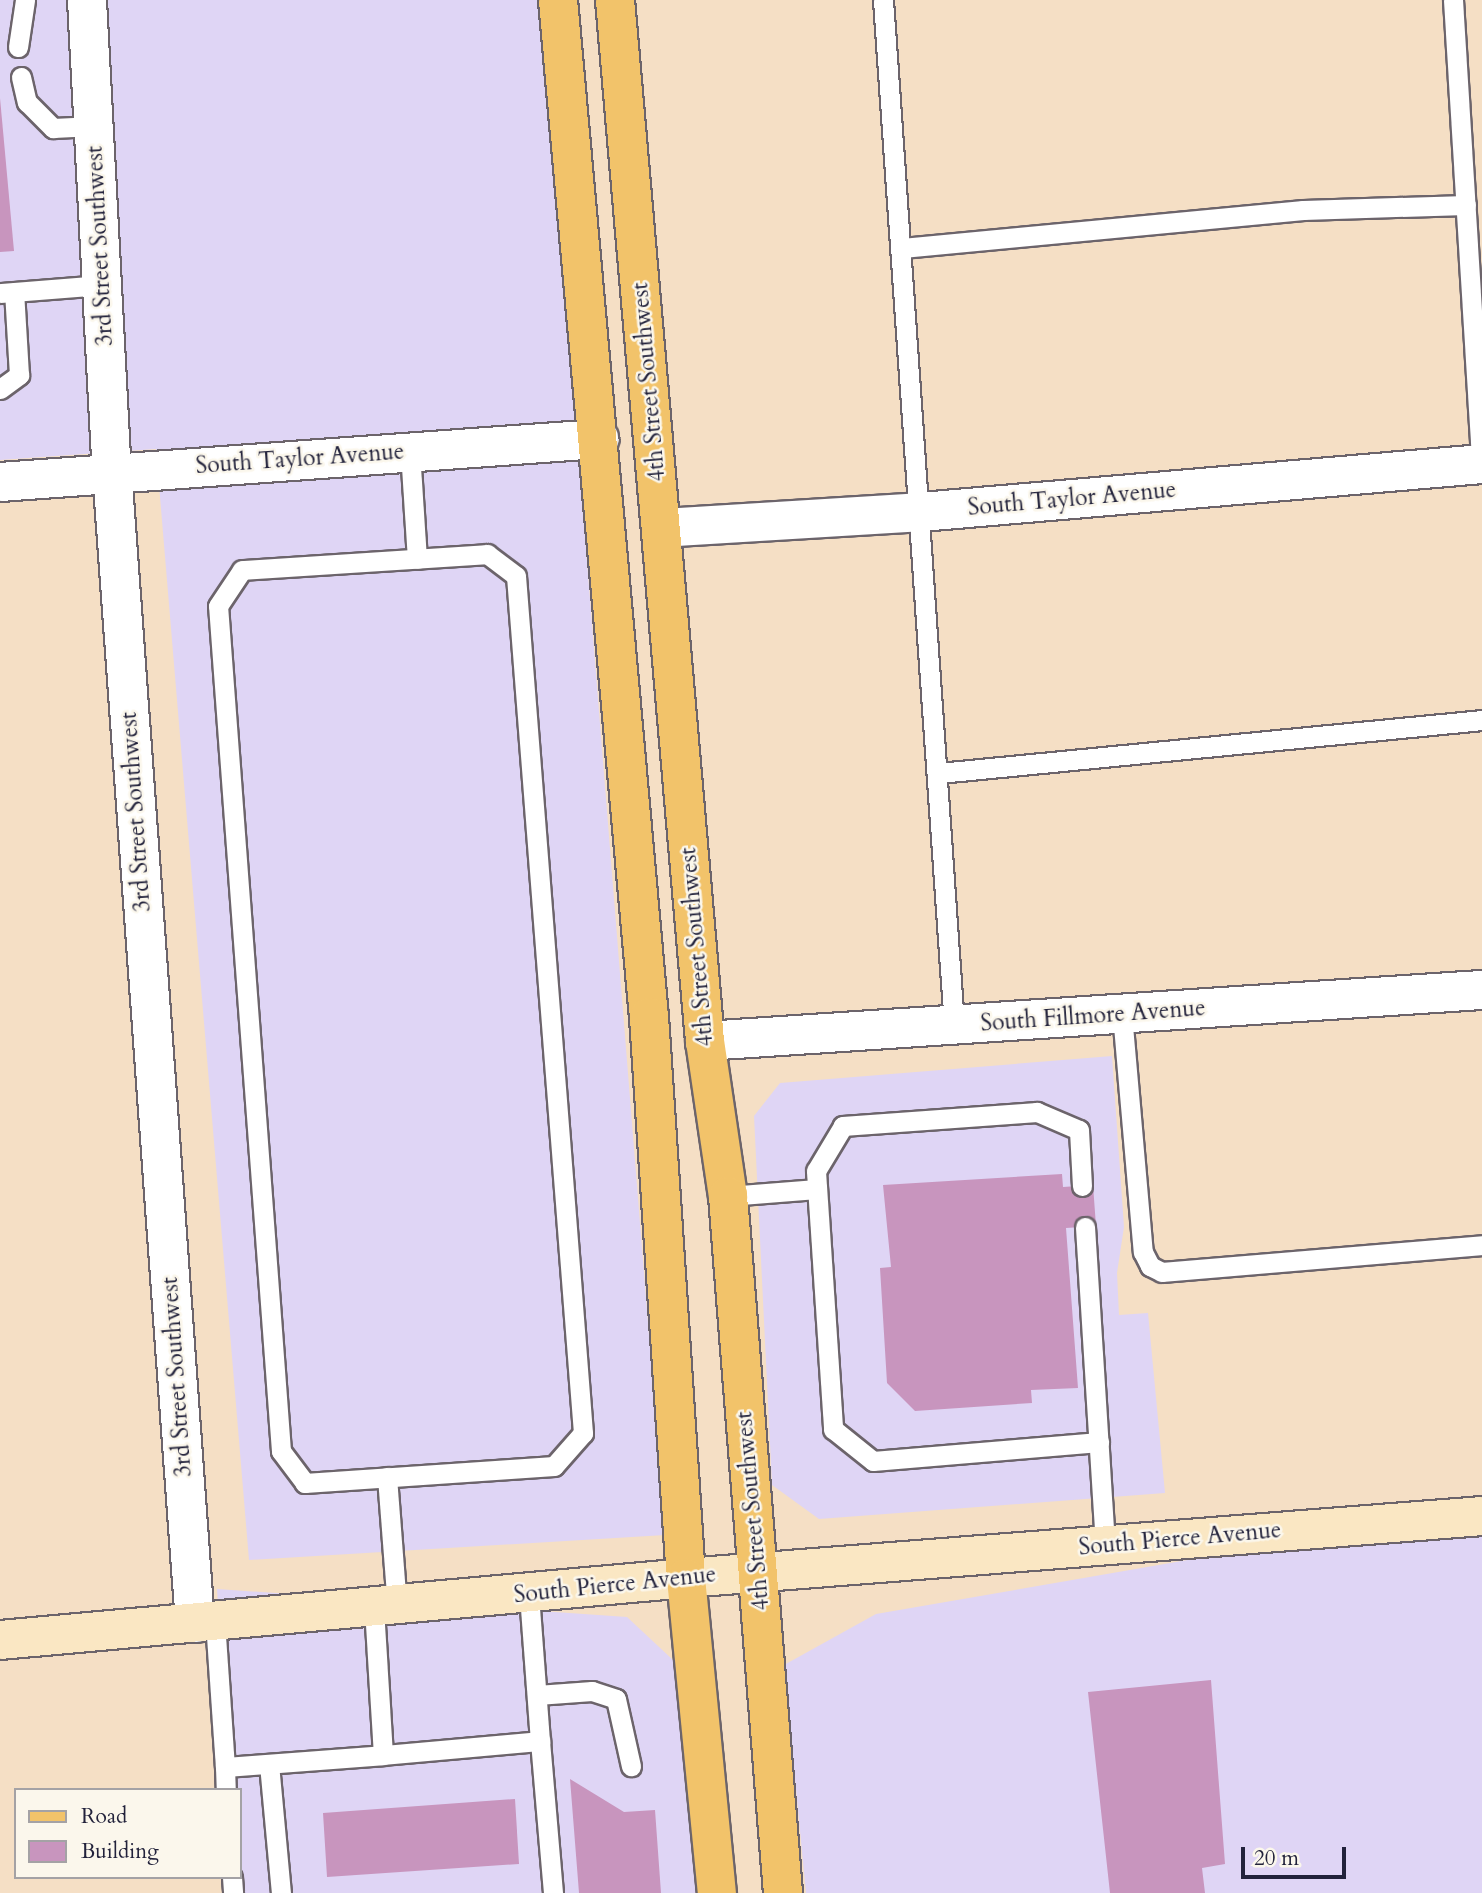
<!DOCTYPE html>
<style>
body{margin:0}
#map{position:relative;width:1482px;height:1893px;overflow:hidden;background:#f5dfc5;font-family:Cardo,serif}
div>[style]{position:absolute}
.built>*{inset:0;background:#dfd5f5}
.building>*{inset:0;background:#c895be}
.roads{filter:drop-shadow(2px 0 #6c646b) drop-shadow(-2px 0 #6c646b) drop-shadow(0 2px #6c646b) drop-shadow(0 -2px #6c646b)}
.lane>*{height:19px;margin:-9.5px;padding:0 9.5px;transform-origin:9.5px;border-radius:9.5px;background:#fff}
.street>*{height:38px;margin:-19px;padding:0 19px;transform-origin:19px;border-radius:19px;background:#fff}
.secondary>*{height:38px;margin:-19px;padding:0 19px;transform-origin:19px;border-radius:19px;background:#fae7c3}
.primary>*{height:38px;margin:-19px;padding:0 19px;transform-origin:19px;border-radius:19px;background:#f2c36a}
span{translate:-50% -50%;white-space:nowrap;text-align:center;line-height:1.15;-webkit-text-stroke:5px #fbf7ec;paint-order:stroke}
.street-label{font-size:23px;color:#22223b}
.legend{position:absolute;left:14px;top:1788px;width:228px;height:91px;box-sizing:border-box;background:#fbf7ec;border:2px solid #a4a2a5;margin:0;padding:9px 12px;list-style:none;font-size:21px;color:#22223b}
.legend li{display:flex;align-items:center;gap:14px;height:35px}
.legend b{width:35px;border:2px solid #a4a2a5}
.scale{position:absolute;left:1241px;top:1847px;width:105px;height:32px;box-sizing:border-box;border:4px solid #22223b;border-top:0;padding-left:9px;font-size:21px;line-height:24px;white-space:nowrap;color:#22223b;-webkit-text-stroke:5px #fbf7ec;paint-order:stroke}
</style>
<div id="map">
<div class="built">
<div style="clip-path:polygon(0 0,542px 0,665px 1535px,249px 1560px,156px 449px,0 460px)"></div>
<div style="clip-path:polygon(1112px 1056px,1124px 1227px,1117px 1273px,1119px 1315px,1148px 1313px,1165px 1493px,819px 1519px,772px 1485px,754px 1116px,780px 1083px)"></div>
<div style="clip-path:polygon(1482px 1536px,1482px 1893px,806px 1893px,784px 1665px,876px 1614px,1199px 1558px)"></div>
<div style="clip-path:polygon(217px 1589px,627px 1617px,673px 1660px,698px 1893px,237px 1893px,240px 1790px,230px 1790px)"></div>
</div>
<div class="building">
<div style="clip-path:polygon(0 98px,14px 251px,0 252px)"></div>
<div style="clip-path:polygon(1062px 1174px,1063px 1187px,1093px 1185px,1096px 1226px,1066px 1228px,1078px 1388px,1031px 1390px,1032px 1403px,915px 1411px,887px 1383px,880px 1268px,891px 1267px,883px 1185px)"></div>
<div style="clip-path:polygon(1211px 1680px,1225px 1864px,1202px 1868px,1205px 1893px,1110px 1893px,1088px 1692px)"></div>
<div style="clip-path:polygon(570px 1779px,624px 1812px,655px 1810px,661px 1893px,579px 1893px)"></div>
<div style="clip-path:polygon(515px 1799px,519px 1864px,327px 1877px,323px 1813px)"></div>
</div>
<div class="roads">
<div class="lane">
<div style="left:883px;top:0;width:1027px;rotate:86.04deg"></div>
<div style="left:1453px;top:0;width:470px;rotate:86.5deg"></div>
<div style="left:18px;top:47px;width:48px;rotate:-81.5deg"></div>
<div style="left:21px;top:77px;width:26px;rotate:77deg"></div>
<div style="left:27px;top:102px;width:37px;rotate:45deg"></div>
<div style="left:53px;top:128px;width:41px;rotate:-2.8deg"></div>
<div style="left:902px;top:248px;width:403px;rotate:-5.4deg"></div>
<div style="left:1303px;top:210px;width:163px;rotate:-1.8deg"></div>
<div style="left:0;top:293px;width:102px;rotate:-4.5deg"></div>
<div style="left:0;top:389px;width:24px;rotate:-36deg"></div>
<div style="left:19px;top:375px;width:83px;rotate:-93.4deg"></div>
<div style="left:410px;top:451px;width:108px;rotate:86.3deg"></div>
<div style="left:487px;top:554px;width:36px;rotate:37deg"></div>
<div style="left:516px;top:576px;width:860px;rotate:85.53deg"></div>
<div style="left:583px;top:1433px;width:44px;rotate:131.3deg"></div>
<div style="left:554px;top:1466px;width:250px;rotate:176.1deg"></div>
<div style="left:305px;top:1483px;width:40px;rotate:-127deg"></div>
<div style="left:281px;top:1451px;width:847px;rotate:-94.26deg"></div>
<div style="left:218px;top:606px;width:43px;rotate:-56.3deg"></div>
<div style="left:242px;top:570px;width:246px;rotate:-3.7deg"></div>
<div style="left:939px;top:773px;width:546px;rotate:-5.57deg"></div>
<div style="left:1122px;top:1014px;width:239px;rotate:85deg"></div>
<div style="left:1143px;top:1252px;width:16px;rotate:63deg"></div>
<div style="left:1150px;top:1266px;width:13px;rotate:27deg"></div>
<div style="left:1162px;top:1272px;width:321px;rotate:-4.8deg"></div>
<div style="left:1082px;top:1186px;width:56px;rotate:-93.1deg"></div>
<div style="left:1079px;top:1130px;width:46px;rotate:-156.8deg"></div>
<div style="left:1037px;top:1112px;width:195px;rotate:175.9deg"></div>
<div style="left:843px;top:1126px;width:52px;rotate:121deg"></div>
<div style="left:816px;top:1171px;width:259px;rotate:86.2deg"></div>
<div style="left:833px;top:1429px;width:51px;rotate:38.7deg"></div>
<div style="left:873px;top:1461px;width:227px;rotate:-4.8deg"></div>
<div style="left:728px;top:1196px;width:89px;rotate:-4.5deg"></div>
<div style="left:1085px;top:1227px;width:318px;rotate:86.4deg"></div>
<div style="left:387px;top:1477px;width:129px;rotate:85.6deg"></div>
<div style="left:215px;top:1621px;width:146px;rotate:86.1deg"></div>
<div style="left:225px;top:1767px;width:158px;rotate:-4.3deg"></div>
<div style="left:383px;top:1755px;width:147px;rotate:-93.5deg"></div>
<div style="left:537px;top:1695px;width:55px;rotate:-4.2deg"></div>
<div style="left:592px;top:1691px;width:25px;rotate:18deg"></div>
<div style="left:616px;top:1699px;width:69px;rotate:77.4deg"></div>
<div style="left:540px;top:1741px;width:153px;rotate:85.1deg"></div>
<div style="left:383px;top:1755px;width:158px;rotate:-5.1deg"></div>
<div style="left:540px;top:1741px;width:147px;rotate:-94.3deg"></div>
<div style="left:269px;top:1764px;width:130px;rotate:84.7deg"></div>
<div style="left:225px;top:1767px;width:23px;rotate:88deg"></div>
<div style="left:232px;top:1877px;width:16px;rotate:86deg"></div>
</div>
<div class="street">
<div style="left:87px;top:0;width:472px;rotate:87deg"></div>
<div style="left:112px;top:471px;width:1155px;rotate:85.88deg"></div>
<div style="left:0;top:482px;width:601px;rotate:-4.11deg"></div>
<div style="left:662px;top:528px;width:259px;rotate:-3.5deg"></div>
<div style="left:921px;top:512px;width:563px;rotate:-4.89deg"></div>
<div style="left:705px;top:1041px;width:779px;rotate:-3.76deg"></div>
</div>
<div class="secondary">
<div style="left:0;top:1640px;width:689px;rotate:-5.16deg"></div>
<div style="left:686px;top:1578px;width:798px;rotate:-4.45deg"></div>
</div>
<div class="primary">
<div style="left:558px;top:0;width:1021px;rotate:84.89deg"></div>
<div style="left:649px;top:1017px;width:562px;rotate:86.23deg"></div>
<div style="left:686px;top:1578px;width:317px;rotate:84.4deg"></div>
<div style="left:615px;top:0;width:1045px;rotate:85.06deg"></div>
<div style="left:705px;top:1041px;width:157px;rotate:81.6deg"></div>
<div style="left:728px;top:1196px;width:699px;rotate:85.49deg"></div>
</div>
</div>
<div class="street-label">
<span style="left:100px;top:246px;rotate:-93deg">3rd Street Southwest</span>
<span style="left:649px;top:382px;rotate:-95deg">4th Street Southwest</span>
<span style="left:300px;top:459px;rotate:-4deg">South Taylor Avenue</span>
<span style="left:1072px;top:499px;rotate:-5deg">South Taylor Avenue</span>
<span style="left:136px;top:812px;rotate:-94deg">3rd Street Southwest</span>
<span style="left:697px;top:947px;rotate:-95deg">4th Street Southwest</span>
<span style="left:1093px;top:1016px;rotate:-4deg">South Fillmore Avenue</span>
<span style="left:177px;top:1377px;rotate:-94deg">3rd Street Southwest</span>
<span style="left:753px;top:1511px;rotate:-95deg">4th Street Southwest</span>
<span style="left:1180px;top:1539px;rotate:-5deg">South Pierce Avenue</span>
<span style="left:615px;top:1585px;rotate:-6deg">South Pierce Avenue</span>
</div>
<ul class="legend">
<li><b style="height:9px;background:#f2c36a"></b>Road</li>
<li><b style="height:19px;background:#c895be"></b>Building</li>
</ul>
<div class="scale">20 m</div>
</div>
